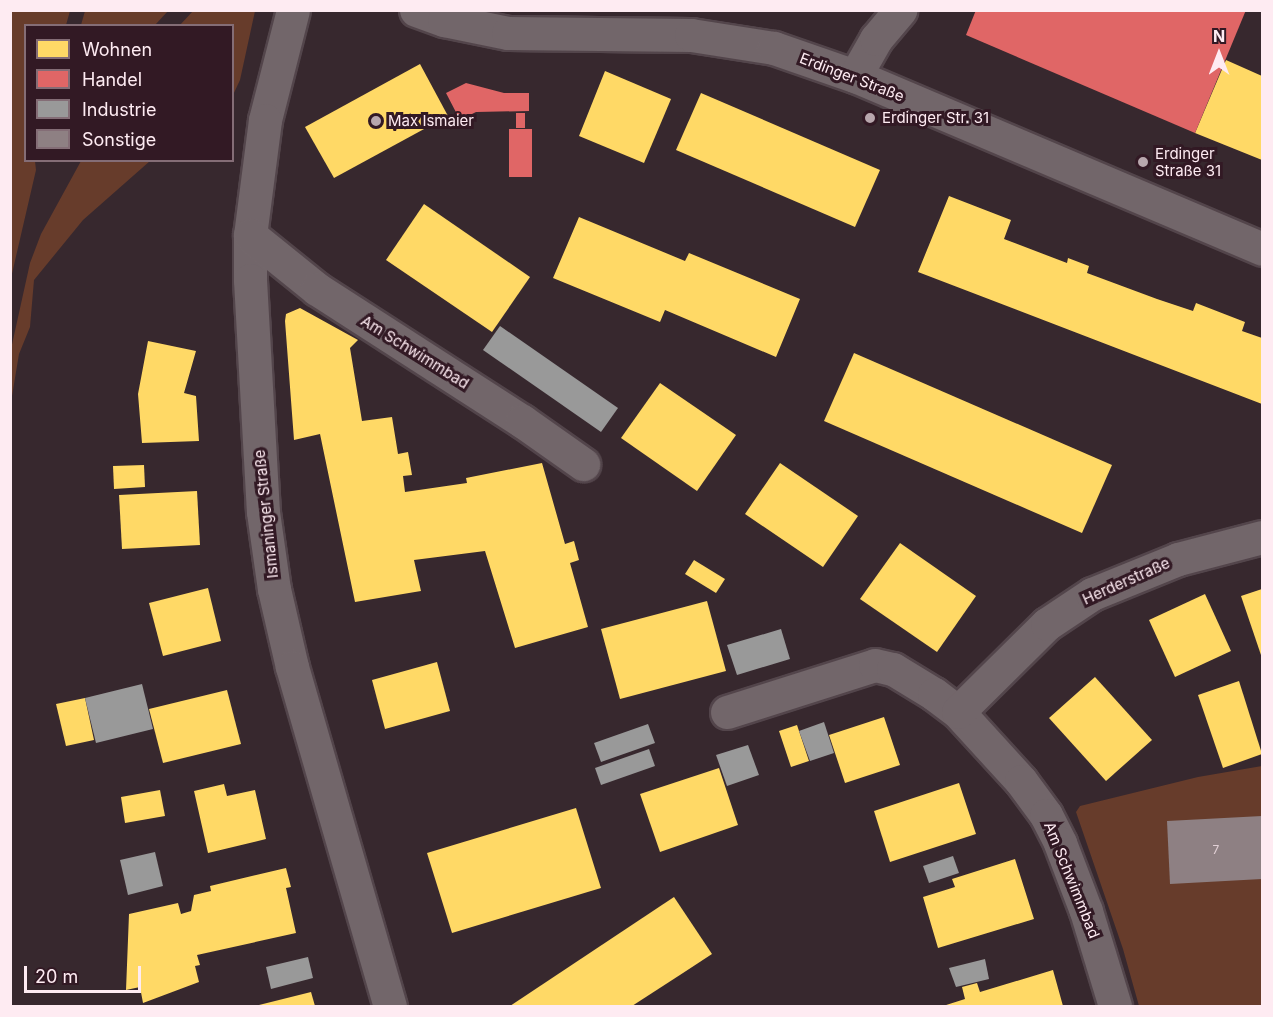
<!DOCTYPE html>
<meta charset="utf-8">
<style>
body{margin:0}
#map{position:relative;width:1273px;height:1017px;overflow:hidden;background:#37282e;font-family:Inter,sans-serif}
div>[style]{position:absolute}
.green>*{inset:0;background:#673c2b}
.homes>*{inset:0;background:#ffd966}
.shops>*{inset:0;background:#e06666}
.industry>*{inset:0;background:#999}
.building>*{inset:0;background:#8e8083}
.roads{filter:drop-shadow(2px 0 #53454b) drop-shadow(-2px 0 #53454b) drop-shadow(0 2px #53454b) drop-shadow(0 -2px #53454b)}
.minor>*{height:33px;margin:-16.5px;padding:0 16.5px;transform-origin:16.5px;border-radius:16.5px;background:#72666a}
.dots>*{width:16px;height:16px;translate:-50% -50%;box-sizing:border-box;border:3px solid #321924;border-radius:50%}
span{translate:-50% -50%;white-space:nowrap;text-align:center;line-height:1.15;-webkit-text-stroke:6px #321924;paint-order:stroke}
.number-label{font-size:12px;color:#e2d0d6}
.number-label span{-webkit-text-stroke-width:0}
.street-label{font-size:15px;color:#feebf2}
.poi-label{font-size:15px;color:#feebf2}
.left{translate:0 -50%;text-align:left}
.frame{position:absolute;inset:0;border:12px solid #feebf2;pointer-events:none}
.legend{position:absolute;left:24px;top:24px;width:210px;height:138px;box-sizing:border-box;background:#321924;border:2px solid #846d76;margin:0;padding:8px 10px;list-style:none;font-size:18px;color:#feebf2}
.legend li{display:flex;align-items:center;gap:12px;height:30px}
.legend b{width:30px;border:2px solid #846d76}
.north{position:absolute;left:1189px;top:24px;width:60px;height:60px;-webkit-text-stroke:4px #321924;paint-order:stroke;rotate:0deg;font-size:16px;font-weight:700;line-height:24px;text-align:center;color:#feebf2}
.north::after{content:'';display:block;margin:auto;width:21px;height:27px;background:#feebf2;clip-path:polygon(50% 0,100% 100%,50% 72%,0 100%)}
.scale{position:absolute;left:24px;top:966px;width:117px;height:27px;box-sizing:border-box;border:3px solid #feebf2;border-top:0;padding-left:8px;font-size:18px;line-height:21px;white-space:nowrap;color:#feebf2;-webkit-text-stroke:4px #321924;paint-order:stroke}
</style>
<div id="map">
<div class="green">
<div style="clip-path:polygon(11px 10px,70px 11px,66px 25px,26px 26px,26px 160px,35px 161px,36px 170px,11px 278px)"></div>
<div style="clip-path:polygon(85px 11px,85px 10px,168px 11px,155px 25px,81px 25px)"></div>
<div style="clip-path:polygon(193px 11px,255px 11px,240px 80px,233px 95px,232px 26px,180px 25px)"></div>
<div style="clip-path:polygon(81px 161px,150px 161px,83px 220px,34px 280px,30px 327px,19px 354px,11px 402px,11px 349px,30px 263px,41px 234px)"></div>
<div style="clip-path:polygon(1262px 766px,1262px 1006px,1139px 1006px,1123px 949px,1076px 812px,1080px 806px,1198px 777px)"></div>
</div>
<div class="homes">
<div style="clip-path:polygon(1226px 60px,1262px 76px,1262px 160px,1195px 133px)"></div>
<div style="clip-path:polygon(420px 64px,448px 116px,334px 178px,305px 127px)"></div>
<div style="clip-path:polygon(605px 71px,671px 99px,644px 163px,579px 136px)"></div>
<div style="clip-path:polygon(701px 93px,880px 170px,855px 227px,676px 150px)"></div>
<div style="clip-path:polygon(949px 196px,1011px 220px,1004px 239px,1067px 263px,1068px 258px,1089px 266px,1087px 273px,1157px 299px,1193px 311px,1196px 303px,1245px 322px,1242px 331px,1262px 338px,1262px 404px,918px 272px)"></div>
<div style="clip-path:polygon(424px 204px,530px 277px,492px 332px,386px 260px)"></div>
<div style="clip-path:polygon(579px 217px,685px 261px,689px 253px,800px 299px,776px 357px,665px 310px,660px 322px,553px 278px)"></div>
<div style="clip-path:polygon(300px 308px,358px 340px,350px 348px,362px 421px,392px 417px,398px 454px,408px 452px,412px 475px,403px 476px,405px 492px,467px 483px,466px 478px,542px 463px,565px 544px,574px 541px,579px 560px,570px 563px,588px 627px,515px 648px,485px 551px,414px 560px,421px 591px,355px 602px,320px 434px,294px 440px,285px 321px,286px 314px)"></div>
<div style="clip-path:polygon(148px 341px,196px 351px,184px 393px,196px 396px,199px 441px,142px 443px,138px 394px)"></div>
<div style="clip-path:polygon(854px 353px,1112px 465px,1082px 533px,824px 421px)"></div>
<div style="clip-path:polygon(660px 383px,736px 435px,697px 491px,621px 438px)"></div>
<div style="clip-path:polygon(780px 463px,858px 516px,823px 567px,745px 514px)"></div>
<div style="clip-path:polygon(144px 465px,145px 487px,114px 489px,113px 466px)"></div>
<div style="clip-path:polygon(197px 491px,200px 545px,122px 549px,119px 495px)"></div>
<div style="clip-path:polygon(900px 543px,976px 596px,937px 652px,860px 599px)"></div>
<div style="clip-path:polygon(694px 560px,725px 579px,716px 593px,685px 574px)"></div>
<div style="clip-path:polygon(208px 588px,221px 641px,163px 656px,149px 603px)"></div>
<div style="clip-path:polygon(1262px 589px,1262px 658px,1241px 596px)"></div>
<div style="clip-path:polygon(1205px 594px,1231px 651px,1175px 677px,1149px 620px)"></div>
<div style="clip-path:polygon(707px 601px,726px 671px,620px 699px,601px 629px)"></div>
<div style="clip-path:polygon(437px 662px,450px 711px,385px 729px,372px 680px)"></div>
<div style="clip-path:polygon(1095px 677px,1152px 740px,1106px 781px,1049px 718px)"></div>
<div style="clip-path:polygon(1239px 681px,1262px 754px,1223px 768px,1198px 695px)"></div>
<div style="clip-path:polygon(227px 690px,241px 744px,163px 763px,149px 709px)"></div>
<div style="clip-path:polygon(85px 698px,94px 740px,66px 746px,56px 704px)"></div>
<div style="clip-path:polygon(884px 717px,900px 765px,845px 783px,829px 735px)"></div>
<div style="clip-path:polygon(797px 725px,809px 761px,791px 767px,779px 731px)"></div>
<div style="clip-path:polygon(719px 768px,738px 825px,660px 852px,640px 794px)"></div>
<div style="clip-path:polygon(959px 783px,976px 834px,890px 862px,874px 811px)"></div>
<div style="clip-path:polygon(224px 784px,227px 796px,255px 790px,266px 839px,208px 853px,194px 791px)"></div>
<div style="clip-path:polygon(160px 790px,165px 816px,125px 823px,121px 797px)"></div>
<div style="clip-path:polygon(576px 808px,601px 888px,452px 933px,427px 853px)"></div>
<div style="clip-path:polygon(1015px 859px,1034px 919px,938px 948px,923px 897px,955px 887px,952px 879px)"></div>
<div style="clip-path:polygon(286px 868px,291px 887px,286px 888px,296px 933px,197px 955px,200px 965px,195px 966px,199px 982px,143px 1003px,140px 987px,126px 990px,129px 914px,178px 903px,181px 914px,191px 911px,194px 895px,211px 891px,210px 886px)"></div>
<div style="clip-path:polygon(674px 897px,712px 954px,683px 973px,632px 1006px,510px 1006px)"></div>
<div style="clip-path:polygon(1053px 970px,1063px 1006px,943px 1006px,965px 999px,962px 987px,977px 983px,980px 992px)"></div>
<div style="clip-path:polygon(311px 992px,315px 1006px,255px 1006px)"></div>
</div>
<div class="shops">
<div style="clip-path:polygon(976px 10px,1246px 10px,1195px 133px,966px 35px)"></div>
<div style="clip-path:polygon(466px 83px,504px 93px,529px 93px,529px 111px,476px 112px,460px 120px,446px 93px)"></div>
<div style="clip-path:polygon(516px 113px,525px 113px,525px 128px,516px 128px)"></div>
<div style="clip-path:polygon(509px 129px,532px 129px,532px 177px,509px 177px)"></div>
</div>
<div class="industry">
<div style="clip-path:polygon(500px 326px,618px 408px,601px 432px,483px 350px)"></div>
<div style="clip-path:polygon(781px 629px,790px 659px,737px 675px,727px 645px)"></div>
<div style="clip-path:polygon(142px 684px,153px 729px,96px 743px,85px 698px)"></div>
<div style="clip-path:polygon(824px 722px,834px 753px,810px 761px,799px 731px)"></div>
<div style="clip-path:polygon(648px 724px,655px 743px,601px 762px,594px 743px)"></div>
<div style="clip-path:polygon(748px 745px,759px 775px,727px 786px,716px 755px)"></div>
<div style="clip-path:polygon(649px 749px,655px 766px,601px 785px,595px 768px)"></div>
<div style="clip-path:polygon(155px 852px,163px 886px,128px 895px,120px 860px)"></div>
<div style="clip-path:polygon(953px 856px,959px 873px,929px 883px,923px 866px)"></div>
<div style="clip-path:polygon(308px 957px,313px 978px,271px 989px,266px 967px)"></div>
<div style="clip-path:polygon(985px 959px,989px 979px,956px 987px,949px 968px)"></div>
</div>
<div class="building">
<div style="clip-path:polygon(1262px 816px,1262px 879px,1170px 884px,1167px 821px)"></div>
</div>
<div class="roads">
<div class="minor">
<div style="left:293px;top:10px;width:114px;rotate:104.3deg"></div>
<div style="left:265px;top:120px;width:116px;rotate:97.4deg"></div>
<div style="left:250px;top:235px;width:45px;rotate:90deg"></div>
<div style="left:250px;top:280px;width:232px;rotate:86.8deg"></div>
<div style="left:263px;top:512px;width:78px;rotate:81.9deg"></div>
<div style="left:274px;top:589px;width:80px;rotate:77deg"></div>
<div style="left:292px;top:667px;width:353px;rotate:73.9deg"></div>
<div style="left:416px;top:10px;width:30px;rotate:20deg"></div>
<div style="left:444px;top:20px;width:65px;rotate:11.5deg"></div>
<div style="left:508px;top:33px;width:183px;rotate:0.6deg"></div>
<div style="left:691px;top:35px;width:84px;rotate:8.9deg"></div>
<div style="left:774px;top:48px;width:86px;rotate:19.1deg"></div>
<div style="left:855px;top:76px;width:442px;rotate:23deg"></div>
<div style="left:855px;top:76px;width:43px;rotate:-60.4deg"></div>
<div style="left:876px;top:39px;width:38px;rotate:-50deg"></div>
<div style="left:250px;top:235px;width:86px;rotate:38.9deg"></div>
<div style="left:317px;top:289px;width:244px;rotate:32.8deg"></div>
<div style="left:522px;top:421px;width:75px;rotate:35.2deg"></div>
<div style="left:727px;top:712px;width:155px;rotate:-17.6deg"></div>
<div style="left:875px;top:665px;width:18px;rotate:13deg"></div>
<div style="left:893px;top:669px;width:48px;rotate:31.4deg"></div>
<div style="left:934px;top:694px;width:30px;rotate:37deg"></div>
<div style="left:958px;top:712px;width:93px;rotate:47.6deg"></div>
<div style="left:1021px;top:781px;width:42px;rotate:53.7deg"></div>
<div style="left:1046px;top:815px;width:31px;rotate:63deg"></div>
<div style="left:1060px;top:843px;width:73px;rotate:69.1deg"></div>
<div style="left:1086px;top:911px;width:99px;rotate:73deg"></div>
<div style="left:958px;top:712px;width:125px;rotate:-44.7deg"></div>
<div style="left:1047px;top:624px;width:54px;rotate:-33.7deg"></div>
<div style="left:1092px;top:594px;width:93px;rotate:-22.1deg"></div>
<div style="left:1178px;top:559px;width:87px;rotate:-14.7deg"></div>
</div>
</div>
<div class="dots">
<div style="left:870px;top:118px;background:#b8a7ad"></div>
<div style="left:376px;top:121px;background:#b8a7ad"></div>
<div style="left:1143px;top:162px;background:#b8a7ad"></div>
</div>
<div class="number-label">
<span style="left:1216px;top:850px">7</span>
</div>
<div class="street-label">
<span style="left:852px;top:77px;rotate:21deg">Erdinger Straße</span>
<span style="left:415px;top:352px;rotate:32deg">Am Schwimmbad</span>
<span style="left:266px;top:514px;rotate:-96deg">Ismaninger Straße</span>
<span style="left:1126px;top:581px;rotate:-24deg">Herderstraße</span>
<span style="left:1072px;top:880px;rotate:68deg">Am Schwimmbad</span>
</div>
<div class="poi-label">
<span class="left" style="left:882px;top:118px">Erdinger Str. 31</span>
<span class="left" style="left:388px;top:121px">Max Ismaier</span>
<span class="left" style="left:1155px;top:162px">Erdinger<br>Straße 31</span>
</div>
<div class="frame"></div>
<ul class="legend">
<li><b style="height:16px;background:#ffd966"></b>Wohnen</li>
<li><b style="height:16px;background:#e06666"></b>Handel</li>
<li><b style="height:16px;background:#999"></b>Industrie</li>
<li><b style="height:16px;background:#8e8083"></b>Sonstige</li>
</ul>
<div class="north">N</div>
<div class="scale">20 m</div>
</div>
